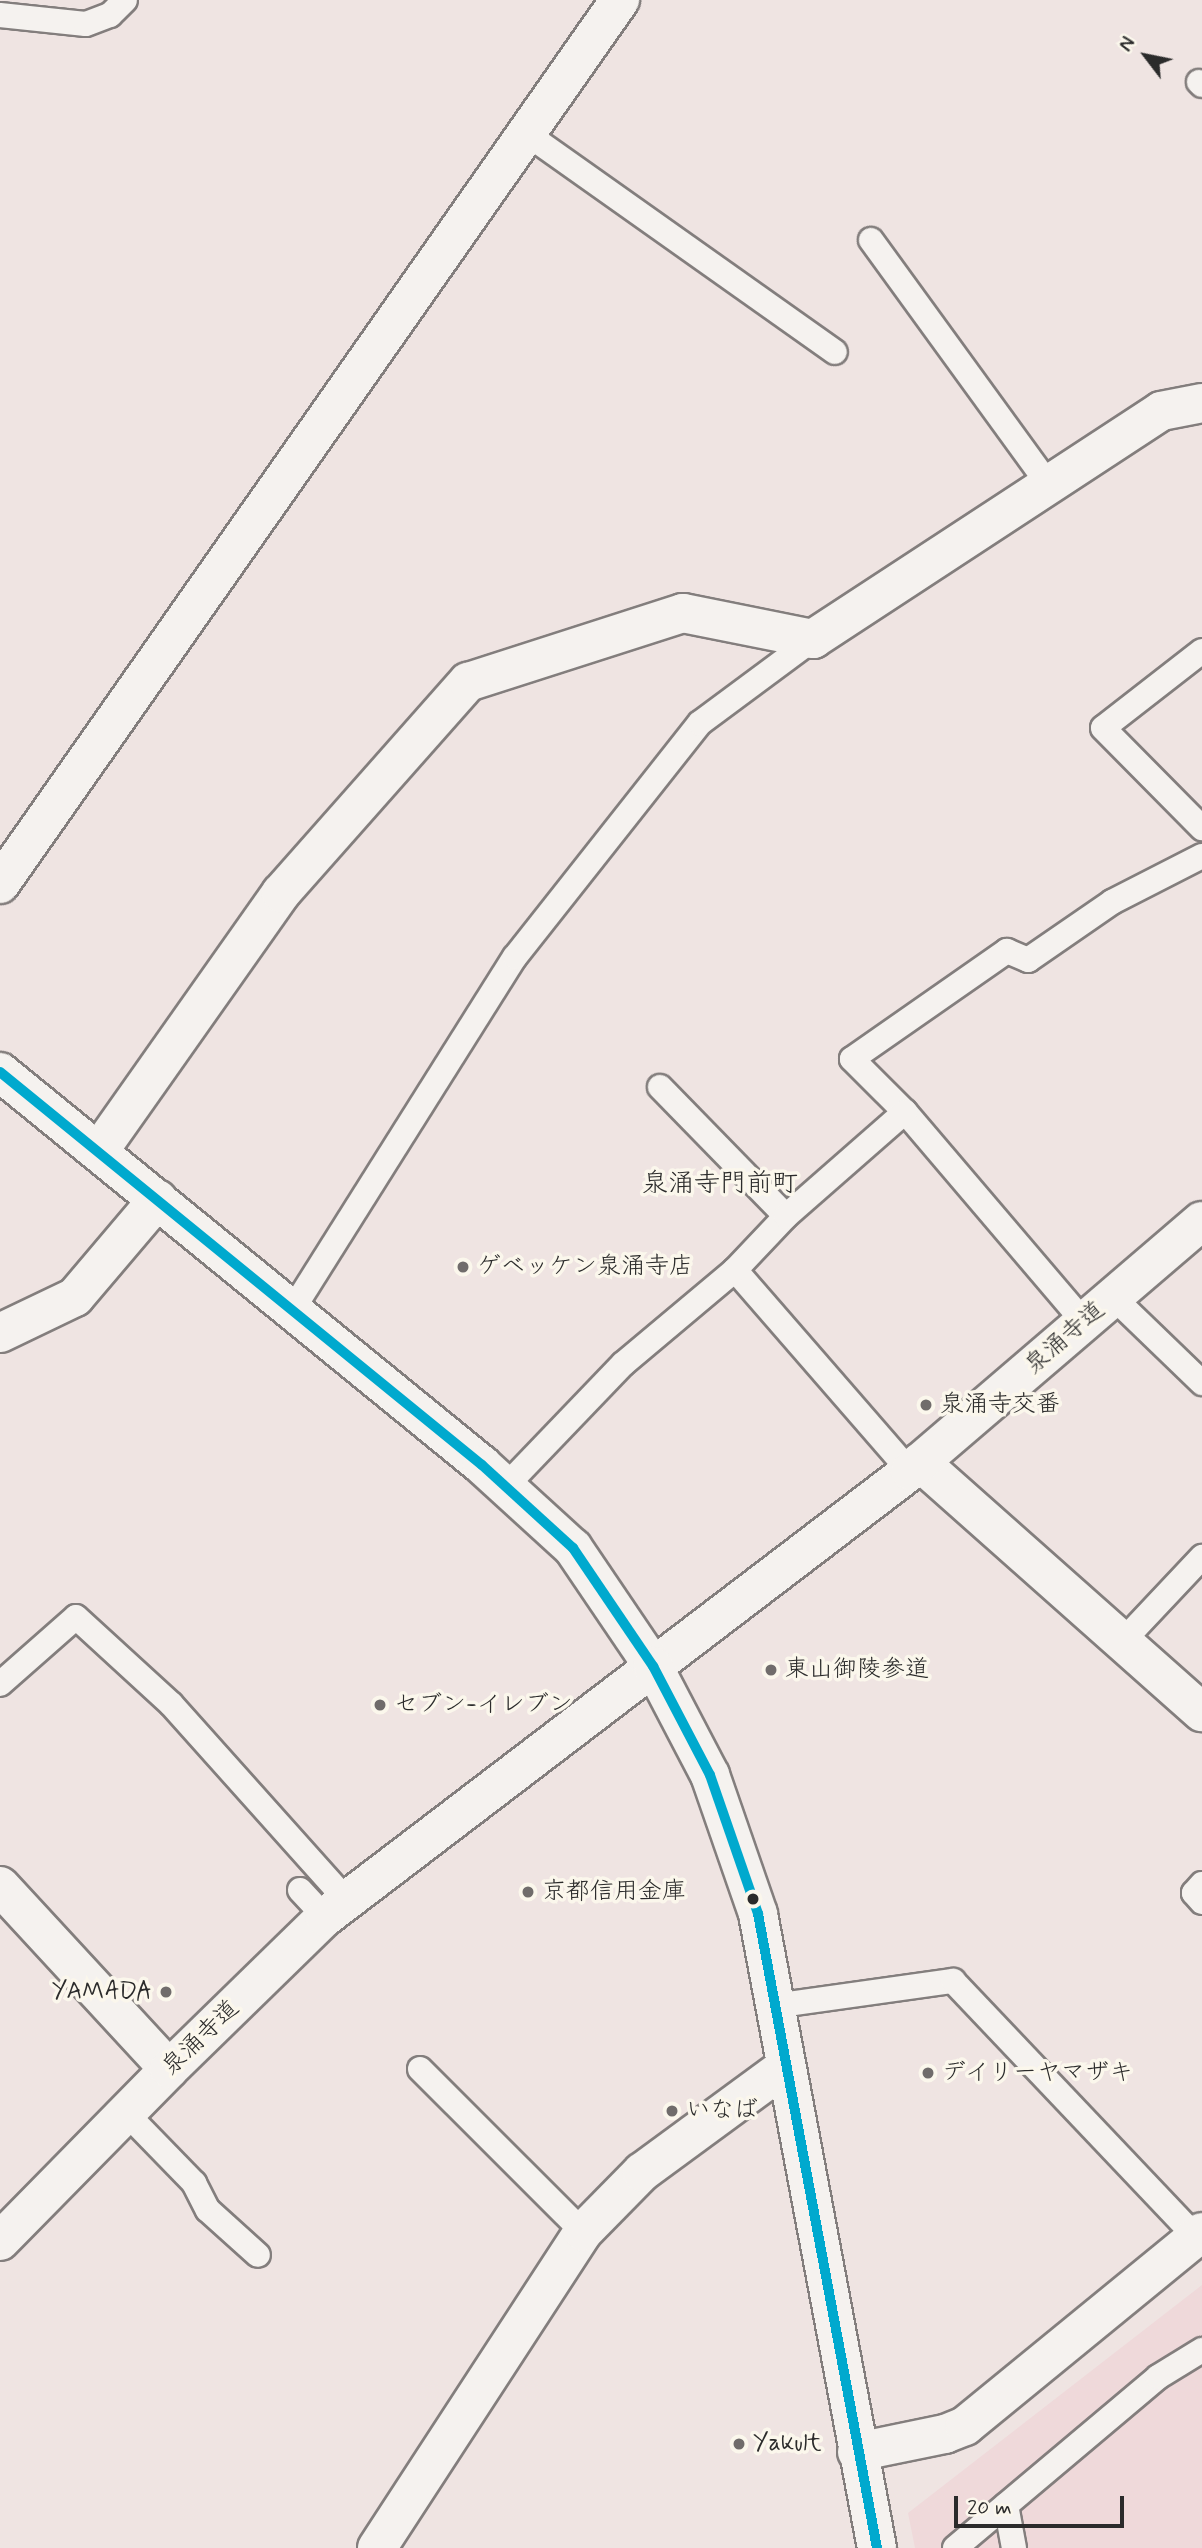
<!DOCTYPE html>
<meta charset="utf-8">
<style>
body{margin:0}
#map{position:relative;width:1202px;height:2548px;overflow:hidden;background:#efe4e2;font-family:Mynerve,"Klee One",sans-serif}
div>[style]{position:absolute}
.built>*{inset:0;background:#efd9da}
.roads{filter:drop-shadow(2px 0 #837e7d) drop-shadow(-2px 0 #837e7d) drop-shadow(0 2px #837e7d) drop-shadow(0 -2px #837e7d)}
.service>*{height:24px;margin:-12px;padding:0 12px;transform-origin:12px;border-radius:12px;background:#f5f2ef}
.minor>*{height:38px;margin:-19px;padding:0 19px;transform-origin:19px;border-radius:19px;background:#f5f2ef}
.tertiary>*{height:38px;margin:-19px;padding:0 19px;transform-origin:19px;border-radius:19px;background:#f5f2ef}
.secondary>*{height:38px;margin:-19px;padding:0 19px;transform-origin:19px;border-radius:19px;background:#f5f2ef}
.bus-1>*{height:10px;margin:-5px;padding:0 5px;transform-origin:5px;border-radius:5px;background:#00a9ce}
.dots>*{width:19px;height:19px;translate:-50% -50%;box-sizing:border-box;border:4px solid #fbf7ec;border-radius:50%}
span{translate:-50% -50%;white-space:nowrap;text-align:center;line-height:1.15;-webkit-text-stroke:7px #fbf7ec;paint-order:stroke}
.poi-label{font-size:24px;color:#2b2b2b}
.left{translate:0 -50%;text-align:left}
.right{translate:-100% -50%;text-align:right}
.street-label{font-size:24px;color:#2b2b2b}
.neighbourhood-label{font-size:26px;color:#2b2b2b}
.north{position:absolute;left:1111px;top:21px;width:70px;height:70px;-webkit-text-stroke:5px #fbf7ec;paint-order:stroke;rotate:302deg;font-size:19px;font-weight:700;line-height:28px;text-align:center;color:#2b2b2b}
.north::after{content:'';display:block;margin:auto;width:24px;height:32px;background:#2b2b2b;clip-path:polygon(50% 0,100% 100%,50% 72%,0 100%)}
.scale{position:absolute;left:954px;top:2496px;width:170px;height:32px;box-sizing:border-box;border:4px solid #2b2b2b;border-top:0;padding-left:9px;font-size:21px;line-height:24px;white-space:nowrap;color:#2b2b2b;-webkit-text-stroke:5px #fbf7ec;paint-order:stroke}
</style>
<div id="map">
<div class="built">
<div style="clip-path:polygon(1202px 2285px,1202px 2548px,915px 2548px,908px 2513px)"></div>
</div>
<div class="roads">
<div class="service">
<div style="left:0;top:15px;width:86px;rotate:6deg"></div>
<div style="left:86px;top:24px;width:26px;rotate:-21deg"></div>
<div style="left:110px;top:15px;width:21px;rotate:-45deg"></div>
<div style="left:1199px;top:82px;width:4px;rotate:45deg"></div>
<div style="left:527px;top:134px;width:377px;rotate:35.3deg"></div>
<div style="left:871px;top:240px;width:301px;rotate:54deg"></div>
<div style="left:1202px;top:651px;width:125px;rotate:142.1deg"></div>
<div style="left:1103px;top:728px;width:141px;rotate:45.3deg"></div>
<div style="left:660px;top:1087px;width:180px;rotate:45.7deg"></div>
<div style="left:735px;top:1270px;width:267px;rotate:49deg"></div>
<div style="left:1113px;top:1297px;width:124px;rotate:44deg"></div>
<div style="left:293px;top:1309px;width:416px;rotate:-57.8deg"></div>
<div style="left:515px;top:957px;width:298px;rotate:-51.7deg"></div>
<div style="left:700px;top:723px;width:141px;rotate:-36.6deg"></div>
<div style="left:1084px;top:1322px;width:276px;rotate:-130.4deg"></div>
<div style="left:905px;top:1112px;width:75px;rotate:-135deg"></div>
<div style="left:852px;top:1059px;width:189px;rotate:-34.9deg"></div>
<div style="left:1007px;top:951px;width:23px;rotate:23deg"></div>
<div style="left:1028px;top:960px;width:102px;rotate:-34.6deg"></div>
<div style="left:1112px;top:902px;width:101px;rotate:-27.1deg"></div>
<div style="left:505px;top:1487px;width:170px;rotate:-46.2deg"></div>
<div style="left:623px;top:1364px;width:146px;rotate:-40deg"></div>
<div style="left:735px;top:1270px;width:74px;rotate:-46.6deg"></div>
<div style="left:786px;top:1216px;width:158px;rotate:-41.2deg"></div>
<div style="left:1122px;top:1642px;width:117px;rotate:-46.7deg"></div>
<div style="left:0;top:1684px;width:101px;rotate:-41.4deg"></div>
<div style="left:76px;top:1617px;width:129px;rotate:42.5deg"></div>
<div style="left:171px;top:1704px;width:263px;rotate:48.2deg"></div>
<div style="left:1202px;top:1884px;width:12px;rotate:132deg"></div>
<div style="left:1194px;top:1893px;width:12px;rotate:48deg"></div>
<div style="left:300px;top:1890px;width:37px;rotate:47deg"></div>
<div style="left:774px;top:2006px;width:181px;rotate:-8deg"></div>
<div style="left:953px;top:1981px;width:352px;rotate:46.5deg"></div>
<div style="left:420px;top:2069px;width:231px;rotate:45deg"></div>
<div style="left:126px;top:2113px;width:98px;rotate:45.8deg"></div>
<div style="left:194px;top:2183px;width:30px;rotate:63deg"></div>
<div style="left:208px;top:2210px;width:67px;rotate:42deg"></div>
<div style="left:1006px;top:2505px;width:44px;rotate:79.5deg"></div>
<div style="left:955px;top:2548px;width:265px;rotate:-40.1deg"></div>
<div style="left:1158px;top:2377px;width:52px;rotate:-31.5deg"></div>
</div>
<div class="minor">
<div style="left:99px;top:1151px;width:316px;rotate:-54.8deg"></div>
<div style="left:281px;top:893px;width:282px;rotate:-48.5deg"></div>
<div style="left:468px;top:682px;width:226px;rotate:-17.8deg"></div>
<div style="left:683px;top:613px;width:133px;rotate:11.3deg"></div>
<div style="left:813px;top:639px;width:416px;rotate:-33.2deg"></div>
<div style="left:1161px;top:411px;width:42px;rotate:-11deg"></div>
<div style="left:0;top:1333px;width:83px;rotate:-25.6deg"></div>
<div style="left:75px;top:1297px;width:128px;rotate:-49.7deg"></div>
<div style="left:920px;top:1462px;width:377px;rotate:41.6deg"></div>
<div style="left:0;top:1886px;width:249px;rotate:47.3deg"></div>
<div style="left:0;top:2241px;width:241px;rotate:-45.5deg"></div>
<div style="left:169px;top:2069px;width:218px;rotate:-44.3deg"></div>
<div style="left:325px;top:1917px;width:736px;rotate:-37.32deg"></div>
<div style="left:910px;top:1471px;width:384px;rotate:-40.6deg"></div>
<div style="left:857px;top:2452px;width:90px;rotate:-11.6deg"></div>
<div style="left:945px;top:2434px;width:22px;rotate:-22deg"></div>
<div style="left:965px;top:2426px;width:306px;rotate:-39.3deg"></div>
<div style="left:377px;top:2548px;width:377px;rotate:-56.9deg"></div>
<div style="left:583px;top:2232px;width:84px;rotate:-45.5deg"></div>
<div style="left:642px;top:2172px;width:177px;rotate:-36.3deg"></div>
</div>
<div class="tertiary">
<div style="left:0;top:884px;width:1080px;rotate:-54.96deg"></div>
</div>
<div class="secondary">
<div style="left:0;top:1072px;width:622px;rotate:39.19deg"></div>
<div style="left:482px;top:1465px;width:123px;rotate:42.4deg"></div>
<div style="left:573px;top:1548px;width:143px;rotate:55.9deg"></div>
<div style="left:653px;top:1666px;width:123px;rotate:62.4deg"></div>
<div style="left:710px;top:1775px;width:147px;rotate:70.9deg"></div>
<div style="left:758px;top:1914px;width:645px;rotate:79.37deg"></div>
</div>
</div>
<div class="bus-1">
<div style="left:0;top:1072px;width:622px;rotate:39.19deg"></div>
<div style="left:482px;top:1465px;width:123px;rotate:42.4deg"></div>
<div style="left:573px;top:1548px;width:143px;rotate:55.9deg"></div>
<div style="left:653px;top:1666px;width:123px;rotate:62.4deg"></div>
<div style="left:710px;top:1775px;width:147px;rotate:70.9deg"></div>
<div style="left:758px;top:1914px;width:645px;rotate:79.37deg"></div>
</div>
<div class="dots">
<div style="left:463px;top:1267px;background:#706c6b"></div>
<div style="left:926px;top:1405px;background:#706c6b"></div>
<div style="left:771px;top:1670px;background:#706c6b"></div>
<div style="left:380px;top:1705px;background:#706c6b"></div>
<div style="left:528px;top:1892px;background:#706c6b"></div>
<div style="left:753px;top:1899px;background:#2b2b2b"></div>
<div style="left:166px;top:1992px;background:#706c6b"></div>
<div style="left:928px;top:2073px;background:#706c6b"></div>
<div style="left:672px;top:2111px;background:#706c6b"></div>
<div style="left:739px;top:2444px;background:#706c6b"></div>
</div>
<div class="poi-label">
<span class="left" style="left:477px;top:1267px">ゲベッケン泉涌寺店</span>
<span class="left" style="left:940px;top:1405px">泉涌寺交番</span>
<span class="left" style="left:785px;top:1670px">東山御陵参道</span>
<span class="left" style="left:394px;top:1705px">セブン-イレブン</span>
<span class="left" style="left:542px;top:1892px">京都信用金庫</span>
<span class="right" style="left:152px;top:1992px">YAMADA</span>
<span class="left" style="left:942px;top:2073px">デイリーヤマザキ</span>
<span class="left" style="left:686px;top:2111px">いなば</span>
<span class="left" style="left:753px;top:2444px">Yakult</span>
</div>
<div class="street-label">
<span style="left:1065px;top:1338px;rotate:-41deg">泉涌寺道</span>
<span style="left:201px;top:2038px;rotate:-44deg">泉涌寺道</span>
</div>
<div class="neighbourhood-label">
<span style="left:720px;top:1185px">泉涌寺門前町</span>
</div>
<div class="north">N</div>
<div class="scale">20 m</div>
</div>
